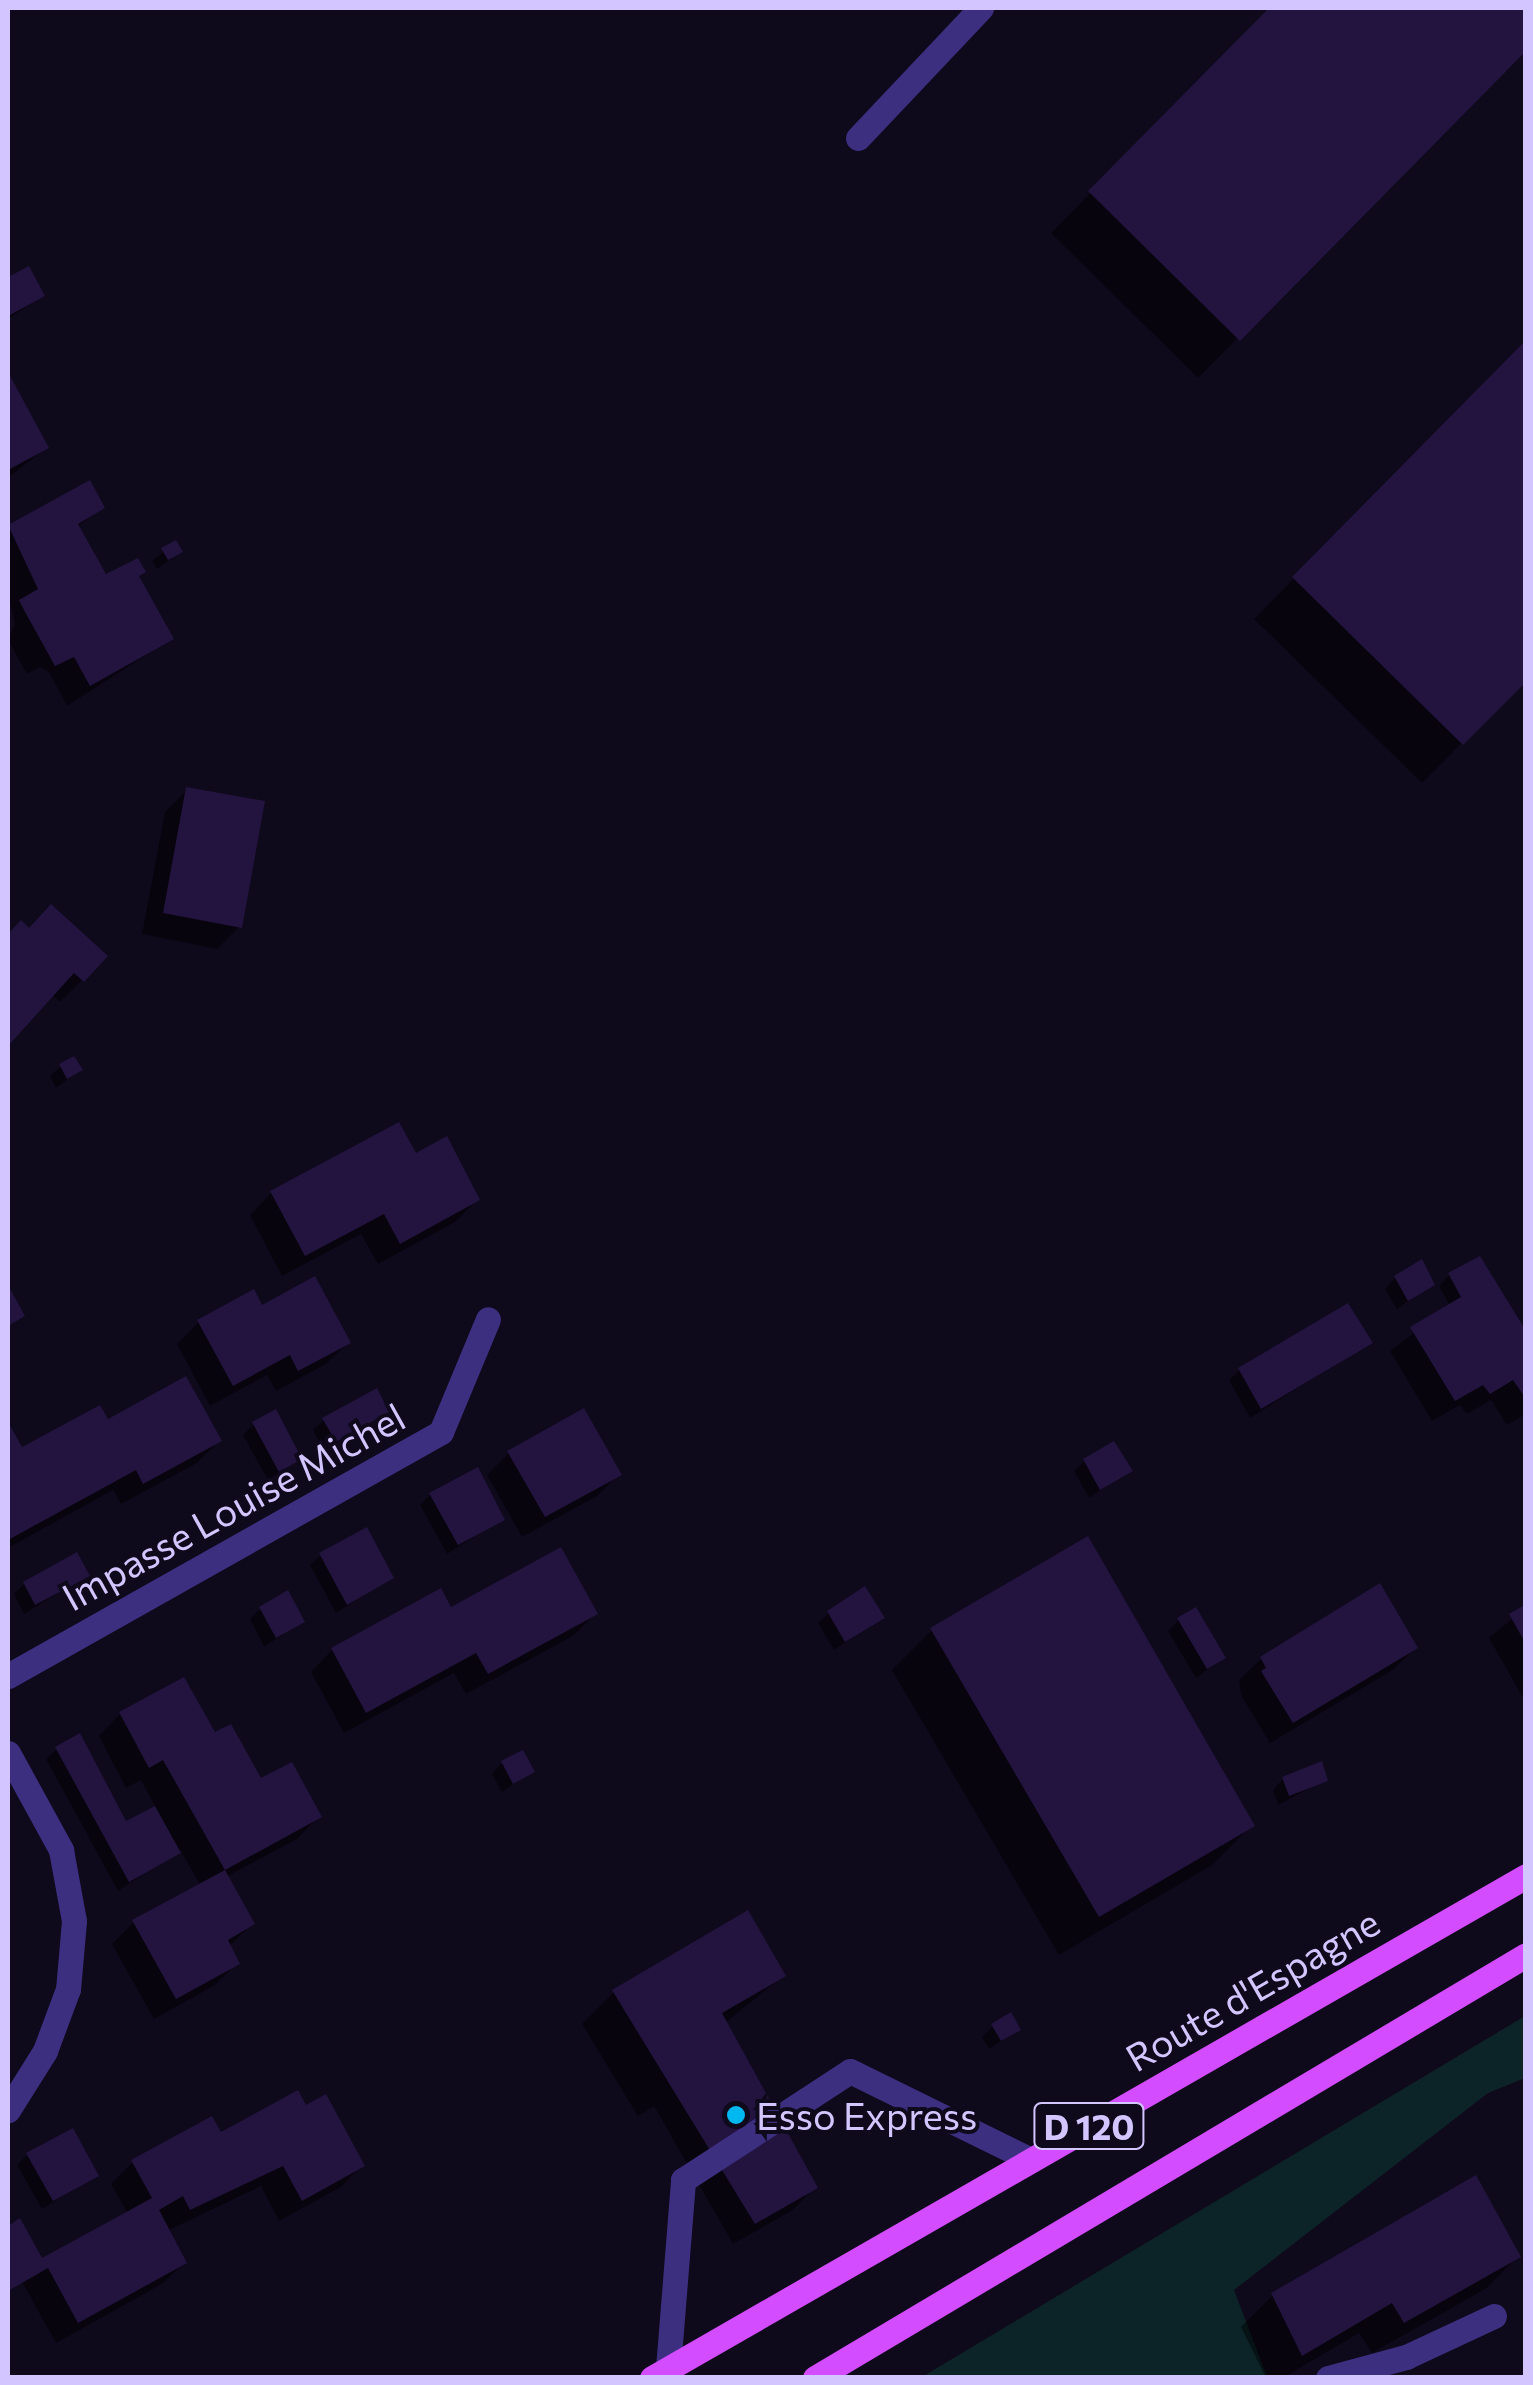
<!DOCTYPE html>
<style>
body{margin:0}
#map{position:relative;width:1533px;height:2385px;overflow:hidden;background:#0f091c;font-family:Commissioner,sans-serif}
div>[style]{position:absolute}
.green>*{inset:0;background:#0c2427}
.shadow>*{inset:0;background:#0007}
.building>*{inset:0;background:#22143f}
.minor>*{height:25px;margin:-12.5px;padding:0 12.5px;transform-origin:12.5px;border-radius:12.5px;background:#3d2f80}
.major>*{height:25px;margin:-12.5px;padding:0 12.5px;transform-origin:12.5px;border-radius:12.5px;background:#d44cff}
.dots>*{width:28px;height:28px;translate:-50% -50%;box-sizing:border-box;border:5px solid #0f091c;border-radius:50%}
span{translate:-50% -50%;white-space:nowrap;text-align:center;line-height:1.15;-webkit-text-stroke:8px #0f091c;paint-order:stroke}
.shield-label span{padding:2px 8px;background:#0f091c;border:2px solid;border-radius:8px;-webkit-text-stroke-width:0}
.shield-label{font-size:35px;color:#d3c5ff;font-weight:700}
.street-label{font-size:38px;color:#d3c5ff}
.poi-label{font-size:38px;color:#d3c5ff}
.left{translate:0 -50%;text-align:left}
.frame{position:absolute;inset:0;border:10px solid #d3c5ff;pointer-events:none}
</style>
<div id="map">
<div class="green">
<div style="clip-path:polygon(1525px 2016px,1525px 2078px,1488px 2093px,1234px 2290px,1267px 2377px,922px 2377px)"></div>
</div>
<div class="shadow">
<div style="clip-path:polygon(1272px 8px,1526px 8px,1526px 47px,1198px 378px,1051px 233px)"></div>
<div style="clip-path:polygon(28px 269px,42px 296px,8px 319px,8px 280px)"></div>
<div style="clip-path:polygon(1526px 342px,1526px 678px,1422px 783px,1254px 619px)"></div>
<div style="clip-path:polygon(8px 377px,46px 448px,8px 478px)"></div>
<div style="clip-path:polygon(89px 483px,102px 508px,77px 527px,105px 578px,143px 572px,137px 578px,171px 639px,67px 706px,49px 672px,40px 667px,27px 674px,8px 640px,15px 623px,8px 595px,8px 528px)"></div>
<div style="clip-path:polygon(175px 543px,180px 552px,157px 569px,152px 561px)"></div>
<div style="clip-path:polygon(187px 790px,239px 927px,217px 949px,142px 934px,165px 812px)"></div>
<div style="clip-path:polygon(21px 923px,82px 980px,60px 1002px,51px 994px,8px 1042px,8px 937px)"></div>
<div style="clip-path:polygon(61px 1066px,80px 1070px,56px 1088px,50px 1076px)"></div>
<div style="clip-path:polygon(413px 1152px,477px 1200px,455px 1222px,378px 1264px,361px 1234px,282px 1276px,250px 1215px,271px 1193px)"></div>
<div style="clip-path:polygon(1449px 1275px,1526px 1336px,1526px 1414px,1507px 1425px,1491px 1400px,1467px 1414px,1460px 1405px,1432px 1421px,1390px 1351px,1450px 1306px,1439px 1286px)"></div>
<div style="clip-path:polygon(1395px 1278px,1432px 1284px,1397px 1309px,1385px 1289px)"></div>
<div style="clip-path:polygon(261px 1308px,348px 1343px,326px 1364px,276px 1391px,267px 1375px,210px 1406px,177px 1344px,199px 1322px)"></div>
<div style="clip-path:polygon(1370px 1343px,1250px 1418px,1229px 1380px,1240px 1370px)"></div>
<div style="clip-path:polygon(386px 1411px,324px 1451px,313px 1430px,324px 1420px)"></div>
<div style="clip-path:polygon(107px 1422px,219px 1441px,197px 1463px,121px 1504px,113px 1490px,8px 1548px,8px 1427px,21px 1450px)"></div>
<div style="clip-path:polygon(254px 1424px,299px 1459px,268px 1480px,243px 1435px)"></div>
<div style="clip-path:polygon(509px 1453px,619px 1474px,597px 1496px,522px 1537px,487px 1475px)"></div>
<div style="clip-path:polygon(1085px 1461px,1130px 1470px,1089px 1498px,1074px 1471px)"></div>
<div style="clip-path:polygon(430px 1495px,502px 1519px,447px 1554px,420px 1505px)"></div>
<div style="clip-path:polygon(321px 1555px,391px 1578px,336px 1613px,310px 1565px)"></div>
<div style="clip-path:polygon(87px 1575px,24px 1614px,14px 1594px,24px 1584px)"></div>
<div style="clip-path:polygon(1526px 1607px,1526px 1703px,1489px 1638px)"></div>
<div style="clip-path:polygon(260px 1609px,302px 1622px,264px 1647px,250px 1619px)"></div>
<div style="clip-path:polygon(450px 1611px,595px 1614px,573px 1636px,466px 1694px,454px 1673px,344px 1733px,311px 1672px,332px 1650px)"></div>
<div style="clip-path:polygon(829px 1613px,882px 1618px,834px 1650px,818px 1623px)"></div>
<div style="clip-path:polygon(1179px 1620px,1223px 1658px,1196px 1678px,1168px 1631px)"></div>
<div style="clip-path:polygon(932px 1630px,1252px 1825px,1212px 1865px,1059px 1955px,892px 1670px)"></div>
<div style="clip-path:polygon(1415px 1648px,1393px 1670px,1270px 1743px,1241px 1695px,1239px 1680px,1261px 1659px)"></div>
<div style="clip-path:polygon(120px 1714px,214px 1736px,260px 1782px,318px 1817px,297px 1839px,226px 1877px,252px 1924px,228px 1947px,237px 1963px,215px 1985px,154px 2019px,112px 1944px,134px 1922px,201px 1886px,180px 1850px,118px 1891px,46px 1759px,57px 1749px,125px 1824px,156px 1808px,141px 1780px,126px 1788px,99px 1736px)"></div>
<div style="clip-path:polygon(502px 1763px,532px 1771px,502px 1792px,492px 1774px)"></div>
<div style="clip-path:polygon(1283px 1779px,1325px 1780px,1278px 1805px,1273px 1790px)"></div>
<div style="clip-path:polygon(783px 1976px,725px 2023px,814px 2188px,793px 2210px,733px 2244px,654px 2106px,638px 2116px,582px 2024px,614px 1992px)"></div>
<div style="clip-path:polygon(993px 2026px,1018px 2030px,989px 2049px,982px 2037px)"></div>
<div style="clip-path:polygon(220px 2136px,362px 2165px,341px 2187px,279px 2221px,261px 2186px,167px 2231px,184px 2263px,162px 2284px,56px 2343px,22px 2282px,8px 2291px,8px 2228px,19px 2222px,41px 2261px,128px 2214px,111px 2184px,133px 2162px)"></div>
<div style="clip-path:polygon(27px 2155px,96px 2175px,42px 2209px,17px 2165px)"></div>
<div style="clip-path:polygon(1518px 2256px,1487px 2288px,1372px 2353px,1359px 2333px,1283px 2378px,1266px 2378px,1241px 2327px,1273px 2295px)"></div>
</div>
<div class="building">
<div style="clip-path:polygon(1269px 8px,1526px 8px,1526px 51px,1240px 341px,1088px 191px)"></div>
<div style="clip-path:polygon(29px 266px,45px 296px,8px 316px,8px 277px)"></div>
<div style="clip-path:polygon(1526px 340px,1526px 682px,1463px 745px,1292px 577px)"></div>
<div style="clip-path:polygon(8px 372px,49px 448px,8px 470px)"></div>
<div style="clip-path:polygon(90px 480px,105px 508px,78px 524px,106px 574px,138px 558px,146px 572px,139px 576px,174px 639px,90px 686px,74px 657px,55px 666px,24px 610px,19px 600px,38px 589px,8px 525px)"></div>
<div style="clip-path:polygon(176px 540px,183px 552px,168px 560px,161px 548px)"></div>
<div style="clip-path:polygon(186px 787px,265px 801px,242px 928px,163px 913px)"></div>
<div style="clip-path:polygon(51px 904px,108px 956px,84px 982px,74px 973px,8px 1046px,8px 934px,21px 920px,29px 928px)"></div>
<div style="clip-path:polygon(74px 1056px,83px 1070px,67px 1079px,59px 1064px)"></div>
<div style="clip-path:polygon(399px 1122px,416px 1153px,447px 1136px,480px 1200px,400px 1244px,384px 1214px,305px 1256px,270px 1191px)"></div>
<div style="clip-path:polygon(1480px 1256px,1526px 1331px,1526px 1399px,1513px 1380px,1490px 1394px,1483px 1385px,1455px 1401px,1410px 1327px,1461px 1297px,1448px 1273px)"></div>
<div style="clip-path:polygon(1422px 1259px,1435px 1285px,1408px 1301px,1394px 1276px)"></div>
<div style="clip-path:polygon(315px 1276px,351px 1343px,298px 1371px,290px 1355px,233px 1386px,197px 1320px,254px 1289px,262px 1305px)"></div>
<div style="clip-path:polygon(8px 1285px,25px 1316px,8px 1326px)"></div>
<div style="clip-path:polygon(1348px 1303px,1373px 1343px,1261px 1409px,1238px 1368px)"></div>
<div style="clip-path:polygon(186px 1376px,222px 1441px,143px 1484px,136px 1470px,8px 1540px,8px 1422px,22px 1447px,100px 1405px,108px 1419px)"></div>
<div style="clip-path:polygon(377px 1388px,389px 1412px,336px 1442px,322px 1418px)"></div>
<div style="clip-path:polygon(584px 1408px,622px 1475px,545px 1517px,507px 1451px)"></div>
<div style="clip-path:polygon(276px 1409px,302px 1459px,279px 1472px,252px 1422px)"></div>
<div style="clip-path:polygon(1114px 1441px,1133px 1471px,1100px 1490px,1083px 1459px)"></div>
<div style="clip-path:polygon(478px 1467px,505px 1520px,458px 1545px,429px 1493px)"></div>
<div style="clip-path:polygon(367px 1527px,394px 1578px,347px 1605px,319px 1553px)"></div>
<div style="clip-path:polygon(1088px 1536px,1255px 1826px,1099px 1917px,930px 1628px)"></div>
<div style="clip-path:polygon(561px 1547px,598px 1614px,488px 1674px,476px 1653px,366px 1713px,331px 1648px,441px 1588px,451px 1607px)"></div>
<div style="clip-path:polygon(77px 1552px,90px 1576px,35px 1605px,23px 1582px)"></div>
<div style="clip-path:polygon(1380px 1583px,1418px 1648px,1293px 1723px,1261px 1671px,1266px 1668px,1260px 1657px)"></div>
<div style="clip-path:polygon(865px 1586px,885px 1618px,845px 1642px,827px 1611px)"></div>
<div style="clip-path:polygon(288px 1590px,305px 1622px,276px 1638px,259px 1607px)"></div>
<div style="clip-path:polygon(1526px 1604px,1526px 1644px,1509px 1614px)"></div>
<div style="clip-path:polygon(1196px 1607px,1226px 1658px,1207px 1669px,1177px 1618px)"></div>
<div style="clip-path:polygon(184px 1677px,215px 1732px,231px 1724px,261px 1778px,292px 1762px,322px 1817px,225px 1870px,163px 1760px,149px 1768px,119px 1712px)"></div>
<div style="clip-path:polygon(80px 1733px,126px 1821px,155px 1806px,181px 1853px,129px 1882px,55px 1747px)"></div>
<div style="clip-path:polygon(523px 1750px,535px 1772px,513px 1784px,501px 1761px)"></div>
<div style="clip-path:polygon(1322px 1761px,1328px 1781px,1289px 1796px,1282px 1777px)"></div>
<div style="clip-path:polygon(225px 1870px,255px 1924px,228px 1940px,240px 1964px,176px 1999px,132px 1920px)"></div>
<div style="clip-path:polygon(748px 1910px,786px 1976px,722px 2013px,818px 2188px,755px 2224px,612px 1990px)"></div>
<div style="clip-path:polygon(1011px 2012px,1021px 2030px,1001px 2041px,991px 2024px)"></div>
<div style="clip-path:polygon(298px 2090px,306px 2105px,326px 2094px,365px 2166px,302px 2201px,283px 2166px,190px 2210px,183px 2196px,159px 2210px,187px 2263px,78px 2323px,48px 2268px,8px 2291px,8px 2226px,20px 2218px,42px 2258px,152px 2198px,131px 2160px,212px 2116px,221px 2132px)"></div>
<div style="clip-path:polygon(73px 2128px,99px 2176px,53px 2201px,26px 2153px)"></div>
<div style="clip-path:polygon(1476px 2175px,1521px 2257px,1404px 2323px,1392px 2303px,1302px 2356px,1271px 2293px)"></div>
</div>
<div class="minor">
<div style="left:858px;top:138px;width:179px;rotate:-46.6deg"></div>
<div style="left:8px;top:1676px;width:497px;rotate:-29.4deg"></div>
<div style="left:441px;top:1432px;width:122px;rotate:-67.4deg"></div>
<div style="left:8px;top:1753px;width:111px;rotate:61.3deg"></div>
<div style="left:61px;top:1850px;width:72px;rotate:79.6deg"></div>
<div style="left:74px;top:1921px;width:68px;rotate:95deg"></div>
<div style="left:68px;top:1989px;width:66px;rotate:110.4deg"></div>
<div style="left:45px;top:2051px;width:70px;rotate:122.1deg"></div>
<div style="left:668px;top:2368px;width:189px;rotate:-85.4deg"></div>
<div style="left:683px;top:2180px;width:199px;rotate:-33.1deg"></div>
<div style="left:850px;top:2071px;width:202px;rotate:26.2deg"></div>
<div style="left:1328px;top:2378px;width:81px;rotate:-15.1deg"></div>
<div style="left:1406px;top:2357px;width:97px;rotate:-25deg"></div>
</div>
<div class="major">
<div style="left:652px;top:2378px;width:1008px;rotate:-29.87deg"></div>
<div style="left:815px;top:2378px;width:827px;rotate:-30.75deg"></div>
</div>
<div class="dots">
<div style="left:736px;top:2115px;background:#00b8f0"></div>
</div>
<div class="shield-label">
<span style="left:1089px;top:2126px">D 120</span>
</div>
<div class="street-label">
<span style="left:233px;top:1506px;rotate:-29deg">Impasse Louise Michel</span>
<span style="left:1252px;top:1989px;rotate:-30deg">Route d'Espagne</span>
</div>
<div class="poi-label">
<span class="left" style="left:756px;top:2115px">Esso Express</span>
</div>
<div class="frame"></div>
</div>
